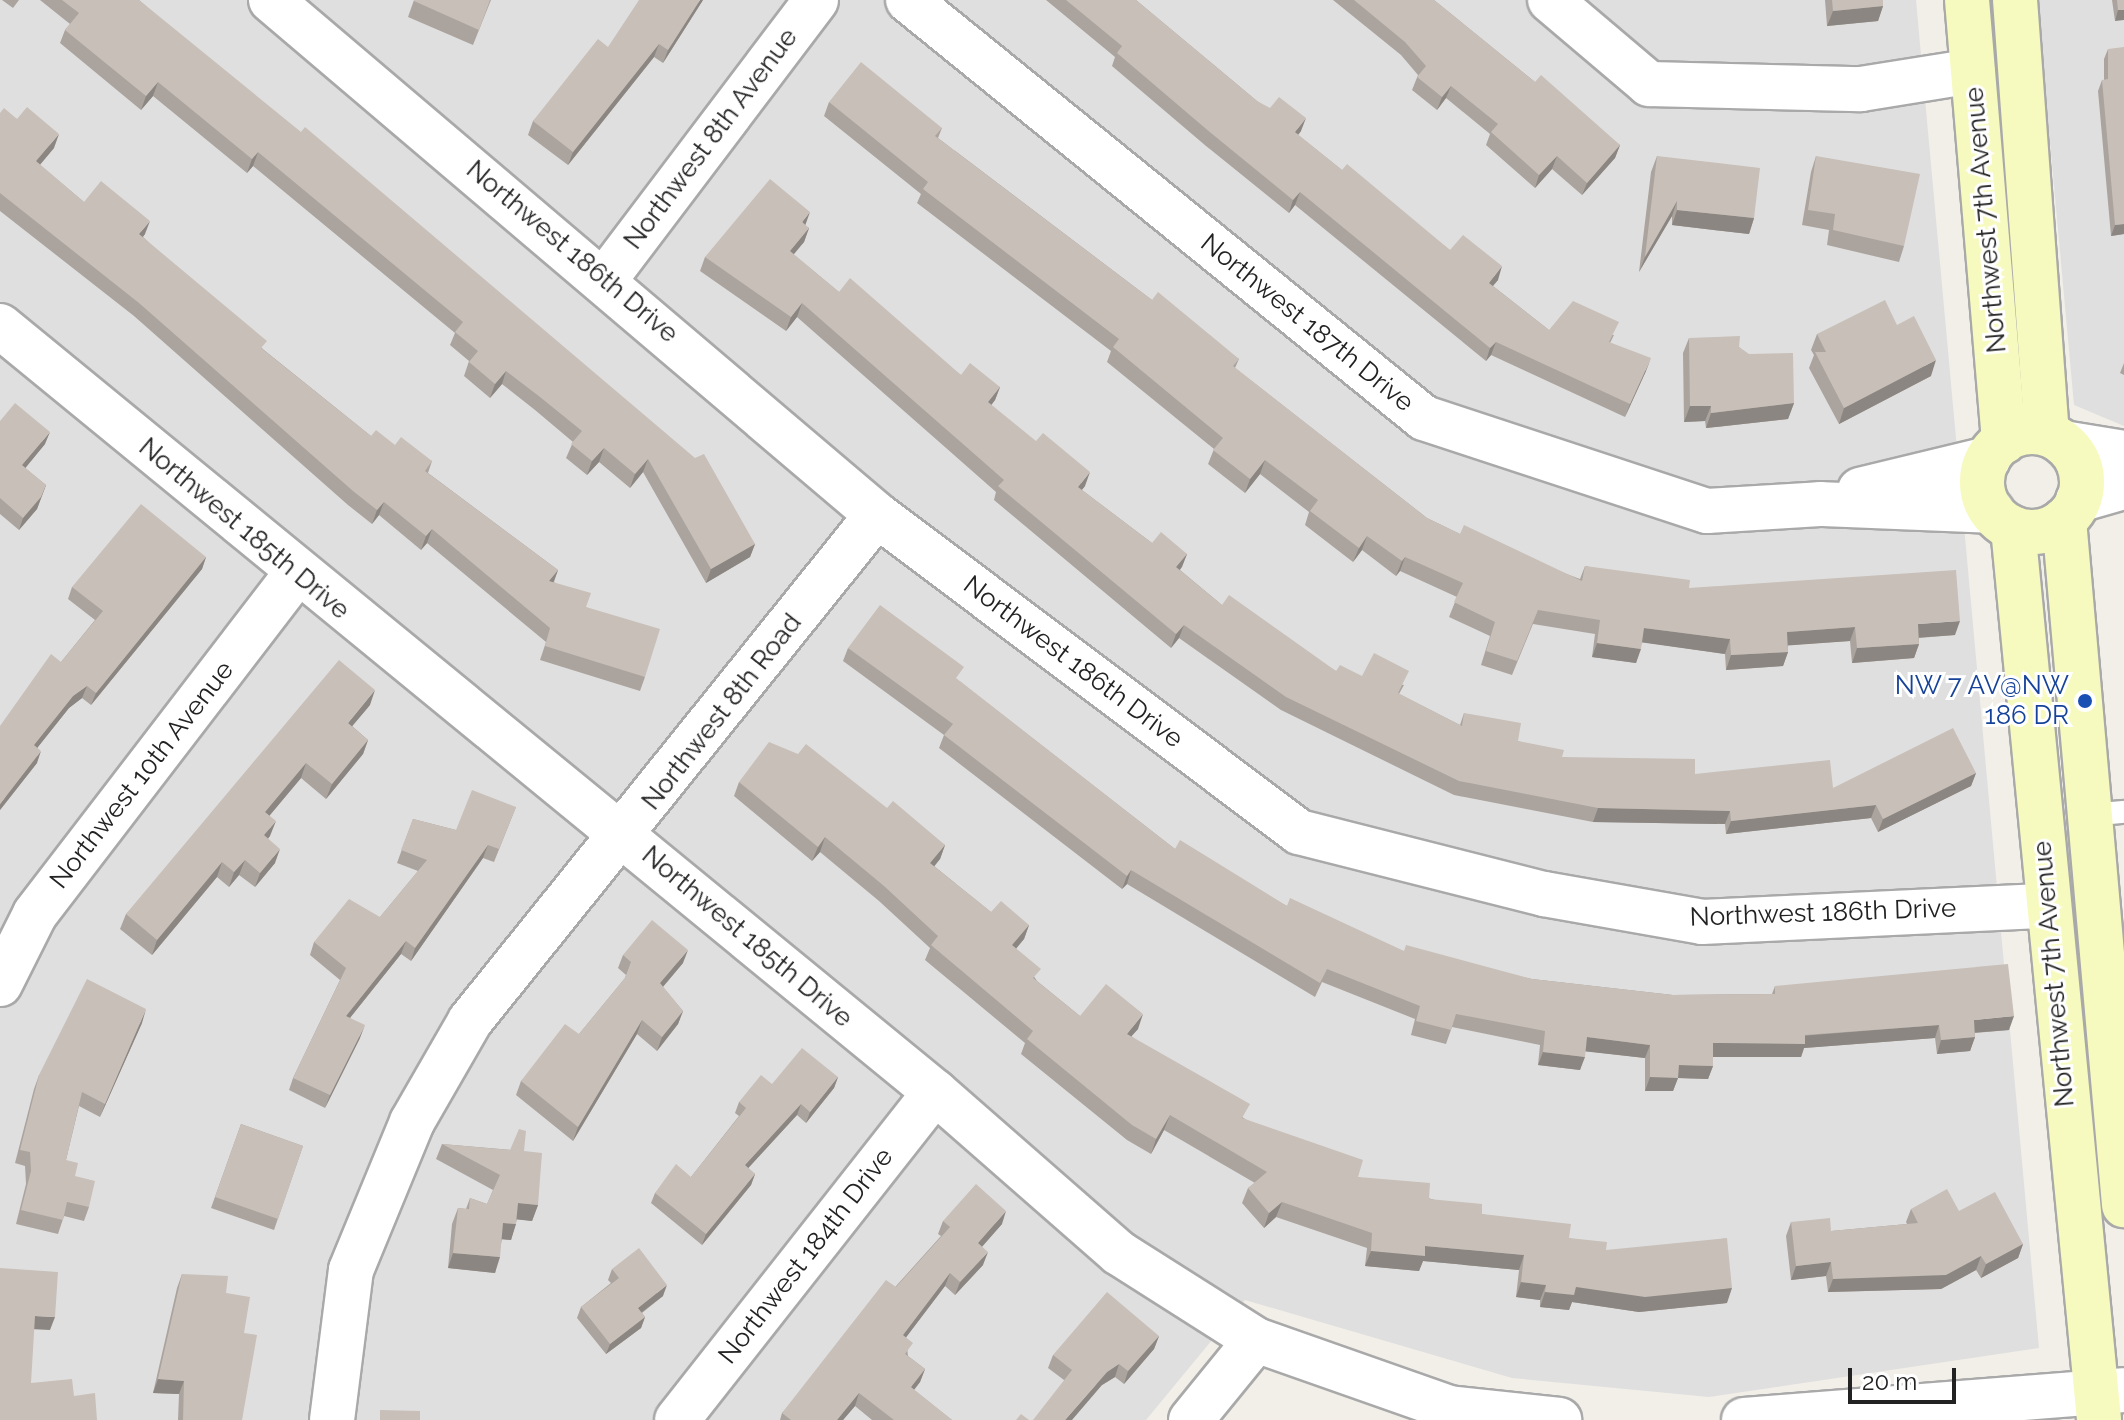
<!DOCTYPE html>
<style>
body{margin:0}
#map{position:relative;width:2124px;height:1420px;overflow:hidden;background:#f2efe9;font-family:Raleway,sans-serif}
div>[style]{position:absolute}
.residential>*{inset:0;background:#e0dfdf}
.roads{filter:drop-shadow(2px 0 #a9a9a9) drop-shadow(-2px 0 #a9a9a9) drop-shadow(0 2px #a9a9a9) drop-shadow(0 -2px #a9a9a9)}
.lane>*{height:22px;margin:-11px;padding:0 11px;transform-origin:11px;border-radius:11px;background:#fff}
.street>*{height:44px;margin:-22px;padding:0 22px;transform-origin:22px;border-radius:22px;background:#fff}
.secondary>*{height:44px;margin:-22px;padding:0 22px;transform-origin:22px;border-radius:22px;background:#f7fabf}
.secondary>.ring{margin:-22px;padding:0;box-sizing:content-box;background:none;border:44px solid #f7fabf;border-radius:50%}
.wall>*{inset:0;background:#aba49e}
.shaded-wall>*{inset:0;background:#8b8681}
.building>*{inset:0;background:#c7bfb8}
.dots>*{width:22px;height:22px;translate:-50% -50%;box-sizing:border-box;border:4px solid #fff;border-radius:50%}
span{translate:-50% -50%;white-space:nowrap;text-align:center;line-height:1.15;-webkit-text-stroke:6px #fff;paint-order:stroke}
.street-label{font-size:26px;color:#222}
.transit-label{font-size:26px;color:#164399}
.right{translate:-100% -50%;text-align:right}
.scale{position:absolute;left:1848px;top:1368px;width:108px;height:36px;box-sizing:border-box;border:4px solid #222;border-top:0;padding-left:10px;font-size:24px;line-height:28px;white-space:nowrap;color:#222;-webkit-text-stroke:6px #fff;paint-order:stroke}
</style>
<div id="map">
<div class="residential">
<div style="clip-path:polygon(0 0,1916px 0,2039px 1348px,1709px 1397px,1512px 1378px,1245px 1300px,1146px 1420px,0 1420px)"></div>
<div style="clip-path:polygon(2037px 0,2124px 0,2124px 426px,2074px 405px)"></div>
</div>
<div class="roads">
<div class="lane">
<div style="left:2088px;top:815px;width:36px;rotate:-5deg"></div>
</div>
<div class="street">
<div style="left:271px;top:0;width:795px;rotate:40.36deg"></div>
<div style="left:877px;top:515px;width:528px;rotate:36.91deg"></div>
<div style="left:1299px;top:832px;width:253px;rotate:14.2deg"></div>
<div style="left:1544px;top:894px;width:160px;rotate:10deg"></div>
<div style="left:1702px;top:922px;width:345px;rotate:-2.7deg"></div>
<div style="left:908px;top:0;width:664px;rotate:39.01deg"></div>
<div style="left:1424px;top:418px;width:298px;rotate:18.2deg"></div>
<div style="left:1707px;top:511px;width:113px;rotate:-3.5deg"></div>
<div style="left:1820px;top:504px;width:172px;rotate:2.3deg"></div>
<div style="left:1550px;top:0;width:130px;rotate:40.3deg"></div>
<div style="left:1649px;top:84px;width:212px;rotate:1.4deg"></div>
<div style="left:1861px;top:89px;width:113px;rotate:-9.1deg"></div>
<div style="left:606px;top:278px;width:348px;rotate:-52.9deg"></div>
<div style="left:0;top:326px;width:1209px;rotate:39.33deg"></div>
<div style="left:935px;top:1092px;width:244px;rotate:41.2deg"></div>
<div style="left:1119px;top:1253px;width:162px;rotate:32.4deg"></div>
<div style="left:1256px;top:1340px;width:205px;rotate:19.4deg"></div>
<div style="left:1449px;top:1408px;width:111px;rotate:6.2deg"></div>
<div style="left:2063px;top:443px;width:62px;rotate:9.3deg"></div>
<div style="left:1860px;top:490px;width:132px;rotate:-13.6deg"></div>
<div style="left:2078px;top:500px;width:48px;rotate:-15.8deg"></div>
<div style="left:0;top:984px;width:78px;rotate:-63.4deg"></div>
<div style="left:35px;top:914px;width:430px;rotate:-52.5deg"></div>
<div style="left:332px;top:1420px;width:151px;rotate:-82.8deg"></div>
<div style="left:351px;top:1270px;width:160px;rotate:-67.6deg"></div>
<div style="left:412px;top:1122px;width:116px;rotate:-60.1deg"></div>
<div style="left:470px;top:1021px;width:649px;rotate:-51.19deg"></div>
<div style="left:677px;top:1420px;width:417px;rotate:-51.8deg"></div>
<div style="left:1191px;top:1420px;width:103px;rotate:-50.9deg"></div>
<div style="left:1744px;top:1420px;width:381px;rotate:-4.5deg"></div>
</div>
<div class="secondary">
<div style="left:1967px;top:0;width:443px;rotate:85.2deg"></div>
<div style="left:2015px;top:0;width:435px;rotate:85.8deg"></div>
<div class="ring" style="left:1982px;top:432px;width:56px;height:56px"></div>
<div style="left:2064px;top:520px;width:688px;rotate:84.99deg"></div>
<div style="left:2013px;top:528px;width:896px;rotate:84.49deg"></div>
</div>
</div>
<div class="wall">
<div style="clip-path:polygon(2px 0,19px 0,13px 8px)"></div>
<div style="clip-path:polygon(40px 0,139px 0,755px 544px,750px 557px,706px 583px,643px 472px,630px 488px,599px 462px,587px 475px,566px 458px,573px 442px,535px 410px,502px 384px,490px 398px,464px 376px,469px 361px,450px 345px,455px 333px,253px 166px,247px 173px,153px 96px,141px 110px,60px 43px,65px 30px,70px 24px)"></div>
<div style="clip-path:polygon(414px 0,491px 0,473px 45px,408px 17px)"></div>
<div style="clip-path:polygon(703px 0,663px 63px,654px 57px,568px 165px,528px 135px,533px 121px,608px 47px)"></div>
<div style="clip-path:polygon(1046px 0,1136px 0,1257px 101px,1301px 131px,1298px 135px,1342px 170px,1450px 250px,1498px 280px,1493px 286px,1549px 330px,1614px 335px,1610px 343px,1646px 371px,1625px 417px,1491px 355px,1486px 361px,1295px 205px,1289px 213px,1206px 146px,1112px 66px,1115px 57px)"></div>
<div style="clip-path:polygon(1333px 0,1434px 0,1535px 82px,1620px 145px,1615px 158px,1582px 195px,1552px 169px,1535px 188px,1486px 145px,1490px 134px,1446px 98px,1437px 110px,1412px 90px,1418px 75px,1401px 55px)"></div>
<div style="clip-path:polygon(1825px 0,1883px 0,1883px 6px,1878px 21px,1827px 26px)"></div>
<div style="clip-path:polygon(2112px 0,2124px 0,2115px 21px)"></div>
<div style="clip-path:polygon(2108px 49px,2124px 234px,2111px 236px,2098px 91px,2102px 80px,2104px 80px,2104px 59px)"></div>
<div style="clip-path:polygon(829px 102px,942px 128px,938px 138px,1152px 300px,1239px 359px,1235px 368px,1427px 518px,1460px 534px,1580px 579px,1585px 566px,1689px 588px,1955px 635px,1919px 638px,1919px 644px,1914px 658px,1852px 663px,1850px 641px,1788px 645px,1788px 652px,1783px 666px,1726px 670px,1725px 654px,1642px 642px,1636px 663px,1592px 657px,1595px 634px,1533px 624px,1512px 675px,1481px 665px,1490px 636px,1449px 617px,1457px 597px,1400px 571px,1396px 576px,1362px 550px,1353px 562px,1305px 525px,1309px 512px,1260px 474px,1245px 493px,1208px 464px,1214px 449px,1107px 362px,1111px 351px,917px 203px,921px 194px,824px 116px)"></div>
<div style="clip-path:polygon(0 113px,17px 119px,54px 148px,40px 165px,84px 202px,145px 234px,143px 237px,264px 350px,371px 436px,432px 461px,428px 473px,558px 570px,554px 582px,586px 607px,645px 677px,640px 691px,540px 660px,546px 642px,427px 543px,421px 550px,379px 515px,372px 524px,348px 505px,134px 316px,0 211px)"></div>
<div style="clip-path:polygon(1657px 156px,1754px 218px,1749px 234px,1672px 225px,1672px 216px,1639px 272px,1651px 172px)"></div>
<div style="clip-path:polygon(1816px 156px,1904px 246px,1899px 262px,1827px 245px,1829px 230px,1802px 225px,1811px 172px)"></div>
<div style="clip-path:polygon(806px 226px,809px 228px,804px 242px,793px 254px,839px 292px,961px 375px,1000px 387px,995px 400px,991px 405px,1085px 486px,1082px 490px,1152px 543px,1187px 554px,1180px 570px,1222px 605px,1336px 671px,1404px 685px,1399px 694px,1460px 725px,1464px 713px,1518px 741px,1562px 757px,1695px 774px,1833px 788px,1976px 773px,1971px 786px,1878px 832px,1871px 818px,1726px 834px,1725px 824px,1593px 822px,1454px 795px,1281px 710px,1179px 638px,1171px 648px,994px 500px,996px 492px,797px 317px,786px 331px,700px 271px,705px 257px)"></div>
<div style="clip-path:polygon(1897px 325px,1931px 376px,1839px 424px,1809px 368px,1814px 355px,1811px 350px,1817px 334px)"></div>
<div style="clip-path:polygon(1689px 338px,1739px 347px,1794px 403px,1788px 419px,1706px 428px,1705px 421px,1684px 422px,1683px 353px)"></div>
<div style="clip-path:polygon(2124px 363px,2124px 375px,2120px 373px)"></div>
<div style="clip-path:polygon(0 421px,45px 444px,25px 468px,46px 485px,37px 509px,19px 530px,0 514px)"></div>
<div style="clip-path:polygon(206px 557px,202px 569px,91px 705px,82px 698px,69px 708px,37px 748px,37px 763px,0 810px,61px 662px,95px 620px,68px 599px,72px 587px)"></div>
<div style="clip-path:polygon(848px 648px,959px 681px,1175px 849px,1287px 906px,1403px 951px,1532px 979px,1673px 995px,1772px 994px,1775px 986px,2009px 1030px,1975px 1033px,1975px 1037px,1970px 1051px,1937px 1054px,1935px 1038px,1804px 1048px,1801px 1057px,1713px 1057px,1713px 1066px,1708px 1079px,1678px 1078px,1673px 1091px,1645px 1091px,1645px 1058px,1585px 1051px,1580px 1070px,1538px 1065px,1540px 1045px,1452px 1027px,1446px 1044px,1411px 1035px,1415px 1019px,1322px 982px,1315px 997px,1127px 884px,1122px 889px,939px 748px,944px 735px,843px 661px)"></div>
<div style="clip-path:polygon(370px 705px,352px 726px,368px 740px,363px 754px,326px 799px,301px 778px,269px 816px,270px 836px,268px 838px,275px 863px,255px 887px,239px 875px,229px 887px,217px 877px,152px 955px,120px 929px,126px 914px)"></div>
<div style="clip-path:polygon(739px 782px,887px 808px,945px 845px,940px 859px,934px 866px,991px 912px,1029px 925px,1024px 939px,1016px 949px,1037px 981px,1080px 1016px,1138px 1029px,1131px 1036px,1245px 1119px,1358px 1177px,1482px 1214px,1569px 1238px,1606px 1250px,1727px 1303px,1639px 1312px,1572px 1302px,1569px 1310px,1540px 1307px,1540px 1300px,1516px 1297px,1519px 1270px,1423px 1261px,1419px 1271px,1365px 1266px,1367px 1248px,1276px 1217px,1264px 1228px,1242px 1203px,1248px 1188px,1255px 1183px,1164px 1130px,1151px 1154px,1127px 1140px,1021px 1054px,1025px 1043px,925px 960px,930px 948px,879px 901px,820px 852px,812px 861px,734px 796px)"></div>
<div style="clip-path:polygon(516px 807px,494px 862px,483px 858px,411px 961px,401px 954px,350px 1018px,360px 1038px,325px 1108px,289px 1090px,293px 1078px,340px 980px,310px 955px,314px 942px,380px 917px,418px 871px,397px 863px,413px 819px,456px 830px)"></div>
<div style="clip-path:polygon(623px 955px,683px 963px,663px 987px,683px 1011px,678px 1024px,657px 1051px,637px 1034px,573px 1141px,516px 1095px,521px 1081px,579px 1034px,625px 978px,626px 975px,618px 968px)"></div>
<div style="clip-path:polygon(142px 1023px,100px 1117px,79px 1106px,66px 1160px,89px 1207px,84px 1221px,64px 1216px,58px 1234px,16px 1224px,26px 1184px,25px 1166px,15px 1163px,34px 1089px,39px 1075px)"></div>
<div style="clip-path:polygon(838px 1077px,834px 1088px,806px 1123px,797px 1115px,748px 1168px,755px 1174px,751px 1185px,702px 1245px,651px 1203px,655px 1193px,691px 1177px,739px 1116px,735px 1113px,739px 1102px,772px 1084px)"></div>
<div style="clip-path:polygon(241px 1124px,303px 1146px,274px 1230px,211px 1208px)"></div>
<div style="clip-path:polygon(442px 1144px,524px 1151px,538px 1205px,532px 1221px,517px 1219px,511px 1240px,502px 1239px,495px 1273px,448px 1268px,452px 1224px,458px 1208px,466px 1209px,470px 1198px,487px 1204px,493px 1190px,436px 1159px)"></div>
<div style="clip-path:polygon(1911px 1209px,1959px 1211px,2023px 1244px,2018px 1258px,1981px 1278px,1976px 1270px,1941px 1289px,1828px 1292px,1826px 1276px,1791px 1280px,1786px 1236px,1791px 1222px,1831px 1231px,1907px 1224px,1906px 1222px)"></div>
<div style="clip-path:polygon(943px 1221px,1002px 1224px,982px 1246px,983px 1265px,955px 1295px,945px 1286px,906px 1337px,908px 1356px,925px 1369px,920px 1382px,914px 1390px,952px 1420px,872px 1420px,855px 1406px,843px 1420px,780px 1420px,782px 1413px,941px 1236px,938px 1234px)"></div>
<div style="clip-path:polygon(612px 1269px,663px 1296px,642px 1313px,645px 1317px,641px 1328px,606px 1354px,577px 1318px,581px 1307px,611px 1283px,608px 1280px)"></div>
<div style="clip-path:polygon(182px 1274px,226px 1293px,244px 1333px,242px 1420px,178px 1420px,179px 1394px,153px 1393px,177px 1288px)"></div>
<div style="clip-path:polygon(1159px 1336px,1154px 1349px,1124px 1384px,1115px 1377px,1102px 1385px,1064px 1380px,1048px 1368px,1053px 1355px)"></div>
</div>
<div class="shaded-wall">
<div style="clip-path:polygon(700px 0,703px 0,663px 63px,668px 50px)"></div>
<div style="clip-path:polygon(1883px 6px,1878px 21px,1827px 26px,1833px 11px)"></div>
<div style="clip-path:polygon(2118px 10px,2124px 10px,2124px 20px,2115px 21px)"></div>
<div style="clip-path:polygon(659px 44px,654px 57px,568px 165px,573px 152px)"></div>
<div style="clip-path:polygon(158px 82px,153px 96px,141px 110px,146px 96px)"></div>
<div style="clip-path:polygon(1451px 86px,1446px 98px,1437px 110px,1442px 97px)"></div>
<div style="clip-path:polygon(1306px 118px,1301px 131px,1290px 145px,1295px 132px)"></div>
<div style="clip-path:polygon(59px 134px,54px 148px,31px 175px,36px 161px)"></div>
<div style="clip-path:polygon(1620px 145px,1615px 158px,1582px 195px,1587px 183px)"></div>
<div style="clip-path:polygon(258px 152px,253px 166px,247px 173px,252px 159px)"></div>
<div style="clip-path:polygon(1557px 156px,1552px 169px,1535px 188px,1539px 175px)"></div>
<div style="clip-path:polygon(1300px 192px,1295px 205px,1289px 213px,1293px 200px)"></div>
<div style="clip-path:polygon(1677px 201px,1672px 216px,1639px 272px,1645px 257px)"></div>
<div style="clip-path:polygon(1677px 210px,1754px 218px,1749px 234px,1672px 225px)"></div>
<div style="clip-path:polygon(810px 212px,805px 226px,802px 222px)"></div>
<div style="clip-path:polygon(150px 221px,145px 234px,134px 247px,139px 234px)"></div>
<div style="clip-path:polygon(2124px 224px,2124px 234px,2111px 236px,2115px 225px)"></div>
<div style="clip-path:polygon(809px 228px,804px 242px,785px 265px,790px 251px)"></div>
<div style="clip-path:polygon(1502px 266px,1498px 280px,1484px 296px,1489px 283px)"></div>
<div style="clip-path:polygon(802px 303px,797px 317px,786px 331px,791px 317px)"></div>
<div style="clip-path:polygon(1496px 342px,1491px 355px,1486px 361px,1490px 348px)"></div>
<div style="clip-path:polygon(1651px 358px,1646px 371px,1625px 417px,1630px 404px)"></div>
<div style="clip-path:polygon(1936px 360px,1931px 376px,1839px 424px,1844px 408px)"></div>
<div style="clip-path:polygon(506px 371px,502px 384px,490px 398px,495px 384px)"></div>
<div style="clip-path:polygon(1000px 387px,995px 400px,983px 416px,988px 402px)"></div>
<div style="clip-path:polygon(1794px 403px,1788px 419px,1706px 428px,1711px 413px)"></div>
<div style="clip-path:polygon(1690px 406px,1711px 406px,1705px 421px,1684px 422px)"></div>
<div style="clip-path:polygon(50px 432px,45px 444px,18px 477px,22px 465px)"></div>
<div style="clip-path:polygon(604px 448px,599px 462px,587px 475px,592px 461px)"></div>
<div style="clip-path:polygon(648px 459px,643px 472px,630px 488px,635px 474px)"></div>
<div style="clip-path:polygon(1265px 460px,1260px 474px,1245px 493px,1250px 479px)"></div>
<div style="clip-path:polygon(1090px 472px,1085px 486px,1073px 500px,1078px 487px)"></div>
<div style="clip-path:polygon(46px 485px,37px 509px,19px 530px,23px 518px)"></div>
<div style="clip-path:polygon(384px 502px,379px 515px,372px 524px,377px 510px)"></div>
<div style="clip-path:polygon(432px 529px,427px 543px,421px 550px,426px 536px)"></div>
<div style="clip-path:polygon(1367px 536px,1362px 550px,1353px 562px,1359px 548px)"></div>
<div style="clip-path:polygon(755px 544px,750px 557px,706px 583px,711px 569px)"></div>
<div style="clip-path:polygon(1187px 554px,1182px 567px,1171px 580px,1176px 567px)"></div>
<div style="clip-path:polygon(206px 557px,202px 569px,91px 705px,96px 693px)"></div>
<div style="clip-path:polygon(1405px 557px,1400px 571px,1396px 576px,1402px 561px)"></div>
<div style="clip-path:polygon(558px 570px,553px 583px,549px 581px)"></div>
<div style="clip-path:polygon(1960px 621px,1955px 635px,1913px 638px,1918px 624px)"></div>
<div style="clip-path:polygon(1184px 625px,1179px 638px,1171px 648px,1176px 634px)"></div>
<div style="clip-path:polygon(1855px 627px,1850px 641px,1781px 646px,1787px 632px)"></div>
<div style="clip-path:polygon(1644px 628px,1730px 639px,1725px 654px,1639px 642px)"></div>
<div style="clip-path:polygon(1597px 643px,1641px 649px,1636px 663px,1592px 657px)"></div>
<div style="clip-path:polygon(1919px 644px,1914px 658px,1852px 663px,1857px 648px)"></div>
<div style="clip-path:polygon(1788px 652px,1783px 666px,1726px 670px,1731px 655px)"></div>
<div style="clip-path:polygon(87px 686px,82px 698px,69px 708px,30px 757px,34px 745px,73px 696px)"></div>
<div style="clip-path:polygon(375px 690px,370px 705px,343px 737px,348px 723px)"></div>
<div style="clip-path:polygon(368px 740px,363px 754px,326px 799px,332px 784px)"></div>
<div style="clip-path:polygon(41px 751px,37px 763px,0 810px,0 804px)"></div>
<div style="clip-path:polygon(306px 763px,301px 778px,260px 827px,265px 812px)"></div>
<div style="clip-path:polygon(1976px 773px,1971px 786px,1878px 832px,1883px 819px)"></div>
<div style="clip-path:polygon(1876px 805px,1871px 818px,1726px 834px,1731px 821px)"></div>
<div style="clip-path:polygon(1598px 808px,1730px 811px,1725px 824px,1593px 822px)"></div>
<div style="clip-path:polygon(276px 821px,270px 836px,259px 850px,264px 835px)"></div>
<div style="clip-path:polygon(825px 837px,820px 852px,812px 861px,818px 847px)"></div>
<div style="clip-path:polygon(488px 845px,483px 858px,411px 961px,415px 948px)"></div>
<div style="clip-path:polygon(945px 845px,940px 859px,925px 878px,930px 863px)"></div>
<div style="clip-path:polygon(280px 849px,275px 863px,255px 887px,260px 873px)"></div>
<div style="clip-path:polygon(245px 860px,239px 875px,229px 887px,234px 872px)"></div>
<div style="clip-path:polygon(222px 862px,217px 877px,152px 955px,157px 940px)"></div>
<div style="clip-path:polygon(1131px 870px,1127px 884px,1122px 889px,1127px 876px)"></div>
<div style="clip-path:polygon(1029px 925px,1024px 939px,1006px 960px,1012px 945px)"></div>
<div style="clip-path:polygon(406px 941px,401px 954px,341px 1029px,346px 1016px)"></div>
<div style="clip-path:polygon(688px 950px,683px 963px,655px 996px,660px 983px)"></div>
<div style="clip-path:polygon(146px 1009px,142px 1023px,100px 1117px,105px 1104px)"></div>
<div style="clip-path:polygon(683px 1011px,678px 1024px,657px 1051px,662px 1037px)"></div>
<div style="clip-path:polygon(1143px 1014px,1138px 1029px,1121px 1048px,1127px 1034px)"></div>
<div style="clip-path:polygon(2014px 1016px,2009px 1030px,1969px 1033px,1974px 1020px)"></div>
<div style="clip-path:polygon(642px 1020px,637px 1034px,573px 1141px,578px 1127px)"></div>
<div style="clip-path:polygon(365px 1025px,360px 1038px,325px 1108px,330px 1095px)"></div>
<div style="clip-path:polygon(1939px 1025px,1935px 1038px,1804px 1048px,1801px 1057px,1708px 1057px,1713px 1043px)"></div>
<div style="clip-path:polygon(1587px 1037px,1650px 1045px,1645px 1058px,1582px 1051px)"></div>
<div style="clip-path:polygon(1975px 1037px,1970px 1051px,1937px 1054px,1941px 1040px)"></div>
<div style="clip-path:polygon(1543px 1052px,1585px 1057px,1580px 1070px,1538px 1065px)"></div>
<div style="clip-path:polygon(1679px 1065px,1713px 1066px,1708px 1079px,1678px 1078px,1673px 1091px,1645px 1091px,1650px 1077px)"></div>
<div style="clip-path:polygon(838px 1077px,834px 1088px,806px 1123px,810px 1112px)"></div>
<div style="clip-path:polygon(801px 1104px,797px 1115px,741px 1176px,745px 1165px)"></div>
<div style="clip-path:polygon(1170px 1115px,1164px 1130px,1151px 1154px,1156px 1139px)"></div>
<div style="clip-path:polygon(755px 1174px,751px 1185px,702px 1245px,706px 1234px)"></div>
<div style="clip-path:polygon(1282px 1202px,1276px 1217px,1264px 1228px,1269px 1213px)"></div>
<div style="clip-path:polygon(518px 1203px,538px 1205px,532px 1221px,513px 1219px)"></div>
<div style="clip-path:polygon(1006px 1211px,1002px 1224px,974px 1256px,978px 1243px)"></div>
<div style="clip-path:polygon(503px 1223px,516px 1224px,511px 1240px,498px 1239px)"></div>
<div style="clip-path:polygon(2023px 1244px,2018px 1258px,1981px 1278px,1986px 1264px)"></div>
<div style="clip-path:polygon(1425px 1246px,1524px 1255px,1519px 1270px,1423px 1261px,1419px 1271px,1365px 1266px,1371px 1251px)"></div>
<div style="clip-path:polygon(988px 1252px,983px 1265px,955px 1295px,960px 1282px)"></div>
<div style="clip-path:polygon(453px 1253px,500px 1257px,495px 1273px,448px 1268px)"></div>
<div style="clip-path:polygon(1981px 1256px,1976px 1270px,1941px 1289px,1828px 1292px,1833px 1279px)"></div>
<div style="clip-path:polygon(1831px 1262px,1826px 1276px,1791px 1280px,1796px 1266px)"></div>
<div style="clip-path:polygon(950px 1273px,945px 1286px,898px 1348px,903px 1335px)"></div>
<div style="clip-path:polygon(1521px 1282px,1546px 1285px,1540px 1300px,1516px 1297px)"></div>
<div style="clip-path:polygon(667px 1285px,663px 1296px,634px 1318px,638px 1308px)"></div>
<div style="clip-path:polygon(1576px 1287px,1732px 1288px,1727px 1303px,1639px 1312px,1572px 1302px,1569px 1310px,1540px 1307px,1545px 1292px)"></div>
<div style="clip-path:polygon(35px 1316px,55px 1317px,50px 1330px,30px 1329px)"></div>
<div style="clip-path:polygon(645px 1317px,641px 1328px,606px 1354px,610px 1344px)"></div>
<div style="clip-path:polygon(1159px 1336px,1154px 1349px,1124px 1384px,1128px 1371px)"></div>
<div style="clip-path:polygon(1119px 1364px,1115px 1377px,1102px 1385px,1072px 1420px,1065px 1420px,1107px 1372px)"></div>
<div style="clip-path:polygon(925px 1369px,920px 1382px,906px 1400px,911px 1387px)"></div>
<div style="clip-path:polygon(158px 1379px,184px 1381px,179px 1394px,153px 1393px)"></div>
<div style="clip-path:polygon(859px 1393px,855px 1406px,843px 1420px,837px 1420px)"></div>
</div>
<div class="building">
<div style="clip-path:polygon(62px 0,139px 0,301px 132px,305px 127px,695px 458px,704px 454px,755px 544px,711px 569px,648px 459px,635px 474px,604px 448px,592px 461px,571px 444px,582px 431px,540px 397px,506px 371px,495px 384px,469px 362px,478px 351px,455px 332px,463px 322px,258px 152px,252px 159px,158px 82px,146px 96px,65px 30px,79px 13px)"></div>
<div style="clip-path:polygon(414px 0,490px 0,479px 30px,414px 1px)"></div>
<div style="clip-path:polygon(639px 0,700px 0,668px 50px,659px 44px,573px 152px,533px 121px,598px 39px,608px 47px)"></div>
<div style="clip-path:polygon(1066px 0,1136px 0,1257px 101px,1270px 108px,1279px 97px,1306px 118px,1295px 132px,1342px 170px,1347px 164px,1450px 250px,1463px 235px,1502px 266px,1489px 283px,1549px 330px,1573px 301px,1619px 322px,1609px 342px,1651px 358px,1630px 404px,1496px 342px,1490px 348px,1300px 192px,1293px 200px,1211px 133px,1117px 53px,1122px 46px)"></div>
<div style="clip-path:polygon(1354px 0,1434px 0,1535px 82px,1541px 75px,1620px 145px,1587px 183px,1557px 156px,1539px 175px,1491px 132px,1498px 124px,1451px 86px,1442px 97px,1417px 77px,1426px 66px,1405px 42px)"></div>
<div style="clip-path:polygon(1832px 0,1883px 0,1883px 6px,1833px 11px)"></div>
<div style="clip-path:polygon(2117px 0,2124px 0,2124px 10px,2118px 10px)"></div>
<div style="clip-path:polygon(2124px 47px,2124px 224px,2115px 225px,2102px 80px,2108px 79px,2108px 49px)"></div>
<div style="clip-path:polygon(861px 62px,942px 128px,935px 136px,1152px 300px,1158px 292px,1239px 359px,1233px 366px,1427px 518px,1460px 534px,1464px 525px,1582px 581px,1585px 566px,1690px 580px,1689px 588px,1956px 570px,1960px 621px,1918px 624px,1919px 644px,1857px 648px,1855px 627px,1787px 632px,1788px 652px,1731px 655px,1730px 639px,1644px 628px,1641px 649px,1597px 643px,1600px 620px,1538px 610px,1517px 661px,1486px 651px,1495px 622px,1454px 602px,1463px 583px,1405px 557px,1402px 561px,1367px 536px,1359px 548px,1310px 511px,1318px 500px,1265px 460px,1250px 479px,1213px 450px,1223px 438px,1113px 347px,1119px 339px,923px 189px,928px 182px,829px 102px)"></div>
<div style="clip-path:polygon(27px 107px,59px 134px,36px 161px,84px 202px,101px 181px,150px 221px,139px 234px,267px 341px,261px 348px,371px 436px,376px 430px,395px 445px,401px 437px,432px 461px,425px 471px,558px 570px,549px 581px,591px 593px,586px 607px,660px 629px,645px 677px,545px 646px,550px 628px,432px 529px,426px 536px,384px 502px,377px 510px,353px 491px,139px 303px,0 193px,0 113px,4px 108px,17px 119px)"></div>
<div style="clip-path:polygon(1657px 156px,1760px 168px,1754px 218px,1677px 210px,1677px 201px,1645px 257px)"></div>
<div style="clip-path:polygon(1816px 156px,1920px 174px,1904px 246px,1833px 230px,1835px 214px,1808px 210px)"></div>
<div style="clip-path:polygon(770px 179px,810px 212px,802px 222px,809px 228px,790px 251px,839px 292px,850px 278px,961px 375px,970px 363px,1000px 387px,988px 402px,1036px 441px,1043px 433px,1090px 472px,1078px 487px,1152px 543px,1161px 532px,1187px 554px,1176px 567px,1222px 605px,1229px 595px,1336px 671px,1340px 665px,1362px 676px,1374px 653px,1409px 671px,1398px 693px,1462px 726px,1464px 713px,1521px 723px,1518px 741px,1564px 750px,1562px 757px,1695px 759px,1695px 774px,1830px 760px,1833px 788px,1953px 728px,1976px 773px,1883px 819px,1876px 805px,1731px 821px,1730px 811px,1598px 808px,1459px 781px,1286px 697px,1184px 625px,1176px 634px,998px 486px,1004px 480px,802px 303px,791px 317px,705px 257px)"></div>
<div style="clip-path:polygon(1885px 300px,1897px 325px,1914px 316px,1936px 360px,1844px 408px,1815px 352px,1826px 352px,1817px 334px)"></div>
<div style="clip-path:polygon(1740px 336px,1739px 347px,1749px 354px,1793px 353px,1794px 403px,1711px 413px,1711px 406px,1690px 406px,1689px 338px)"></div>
<div style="clip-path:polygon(15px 403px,50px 432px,22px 465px,46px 485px,41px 497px,23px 518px,0 498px,0 421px)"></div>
<div style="clip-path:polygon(141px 504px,206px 557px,96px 693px,87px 686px,73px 696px,34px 745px,41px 751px,0 804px,0 726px,51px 654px,61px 662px,103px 611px,72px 587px)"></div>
<div style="clip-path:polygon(880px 605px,964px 667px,956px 678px,1175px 849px,1180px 840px,1287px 906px,1290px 898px,1404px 951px,1406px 945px,1532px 979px,1673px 995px,1775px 994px,1775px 986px,2008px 964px,2014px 1016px,1974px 1020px,1975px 1037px,1941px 1040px,1939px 1025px,1805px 1035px,1805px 1044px,1713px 1043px,1713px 1066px,1679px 1065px,1678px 1078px,1650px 1077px,1650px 1045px,1587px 1037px,1585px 1057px,1543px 1052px,1545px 1031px,1456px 1014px,1451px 1030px,1416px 1021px,1420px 1006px,1327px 969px,1320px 983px,1131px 870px,1127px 876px,944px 735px,953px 724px,848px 648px)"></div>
<div style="clip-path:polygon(339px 660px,375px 690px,348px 723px,368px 740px,332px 784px,306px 763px,265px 812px,276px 821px,264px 835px,280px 849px,260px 873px,245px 860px,234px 872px,222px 862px,157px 940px,126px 914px)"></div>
<div style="clip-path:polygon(769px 742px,798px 754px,806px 744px,887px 808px,893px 801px,945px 845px,930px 863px,991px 912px,1001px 901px,1029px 925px,1012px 945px,1041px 969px,1033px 978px,1080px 1016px,1106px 984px,1143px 1014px,1127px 1034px,1250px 1104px,1242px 1118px,1363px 1160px,1358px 1177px,1430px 1183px,1429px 1199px,1482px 1204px,1482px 1214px,1571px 1224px,1569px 1238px,1607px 1242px,1606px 1250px,1727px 1238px,1732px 1288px,1645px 1297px,1576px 1287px,1574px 1295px,1545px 1292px,1546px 1285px,1521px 1282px,1524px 1255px,1425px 1246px,1425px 1256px,1371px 1251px,1372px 1233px,1282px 1202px,1269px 1213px,1248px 1188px,1267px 1172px,1170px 1115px,1156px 1139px,1132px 1125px,1027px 1039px,1033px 1031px,931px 945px,938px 936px,884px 886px,825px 837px,818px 847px,739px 782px)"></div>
<div style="clip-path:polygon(472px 790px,516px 807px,499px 849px,488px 845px,415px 948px,406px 941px,346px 1016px,365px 1025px,330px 1095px,293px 1078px,346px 968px,314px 942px,349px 899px,380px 917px,427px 860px,401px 850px,413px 819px,456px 830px)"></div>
<div style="clip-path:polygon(652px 920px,688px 950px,660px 983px,683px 1011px,662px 1037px,642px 1020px,578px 1127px,521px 1081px,565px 1024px,579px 1034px,625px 978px,631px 962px,623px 955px)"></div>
<div style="clip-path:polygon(87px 979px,146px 1009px,105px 1104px,82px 1092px,66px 1160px,78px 1163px,75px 1176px,95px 1181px,89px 1207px,67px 1202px,63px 1220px,21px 1210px,31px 1171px,30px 1152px,20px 1150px,39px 1075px)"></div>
<div style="clip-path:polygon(802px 1048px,838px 1077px,810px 1112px,801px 1104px,745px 1165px,755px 1174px,706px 1234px,655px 1193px,676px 1164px,691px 1177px,746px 1108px,739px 1102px,761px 1075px,772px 1084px)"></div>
<div style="clip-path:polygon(241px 1124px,303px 1146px,278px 1219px,215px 1197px)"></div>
<div style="clip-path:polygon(519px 1129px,526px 1131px,524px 1151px,542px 1153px,538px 1205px,518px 1203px,516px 1224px,503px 1223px,500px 1257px,453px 1253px,458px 1208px,469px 1209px,470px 1198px,487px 1204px,500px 1175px,442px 1144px,510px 1150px)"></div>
<div style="clip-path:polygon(976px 1184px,1006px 1211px,978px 1243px,988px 1252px,960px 1282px,950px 1273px,903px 1335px,913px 1343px,905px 1354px,925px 1369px,911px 1387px,952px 1420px,894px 1420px,859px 1393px,837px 1420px,791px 1420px,782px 1413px,886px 1280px,896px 1287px,950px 1227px,943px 1221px)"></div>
<div style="clip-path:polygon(1947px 1189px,1959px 1211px,1995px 1192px,2023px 1244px,1986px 1264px,1981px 1256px,1946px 1275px,1833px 1279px,1831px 1262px,1796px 1266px,1791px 1222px,1830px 1218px,1831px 1231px,1918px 1223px,1911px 1209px)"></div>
<div style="clip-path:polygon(639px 1248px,667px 1285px,638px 1308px,645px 1317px,610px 1344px,581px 1307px,619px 1278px,612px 1269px)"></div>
<div style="clip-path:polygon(0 1268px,58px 1272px,55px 1317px,35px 1316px,31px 1383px,72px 1379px,74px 1396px,95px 1393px,97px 1420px,0 1420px)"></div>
<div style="clip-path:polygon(182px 1274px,228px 1276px,226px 1293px,250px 1297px,244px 1333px,257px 1335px,242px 1420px,183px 1420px,184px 1381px,158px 1379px)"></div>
<div style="clip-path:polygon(1107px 1292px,1159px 1336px,1128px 1371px,1119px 1364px,1107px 1372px,1065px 1420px,1033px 1420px,1072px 1370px,1053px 1355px)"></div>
<div style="clip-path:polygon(380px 1410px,420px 1411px,420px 1420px,380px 1420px)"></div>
<div style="clip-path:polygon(1021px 1414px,1029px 1420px,1016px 1420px)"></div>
</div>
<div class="dots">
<div style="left:2085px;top:701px;background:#1a4fb4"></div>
</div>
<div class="street-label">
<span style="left:711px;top:139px;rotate:-53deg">Northwest 8th Avenue</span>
<span style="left:1986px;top:220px;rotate:-95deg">Northwest 7th Avenue</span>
<span style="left:572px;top:252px;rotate:40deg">Northwest 186th Drive</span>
<span style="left:1307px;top:323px;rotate:39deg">Northwest 187th Drive</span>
<span style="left:244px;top:529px;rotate:40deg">Northwest 185th Drive</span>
<span style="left:1073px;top:662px;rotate:37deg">Northwest 186th Drive</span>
<span style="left:722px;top:712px;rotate:-52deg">Northwest 8th Road</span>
<span style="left:142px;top:775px;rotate:-52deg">Northwest 10th Avenue</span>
<span style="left:1823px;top:913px;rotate:-2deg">Northwest 186th Drive</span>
<span style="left:747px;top:937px;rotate:40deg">Northwest 185th Drive</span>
<span style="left:2054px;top:974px;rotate:-95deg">Northwest 7th Avenue</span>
<span style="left:806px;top:1256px;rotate:-52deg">Northwest 184th Drive</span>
</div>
<div class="transit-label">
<span class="right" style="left:2069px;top:701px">NW 7 AV@NW<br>186 DR</span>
</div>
<div class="scale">20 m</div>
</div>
